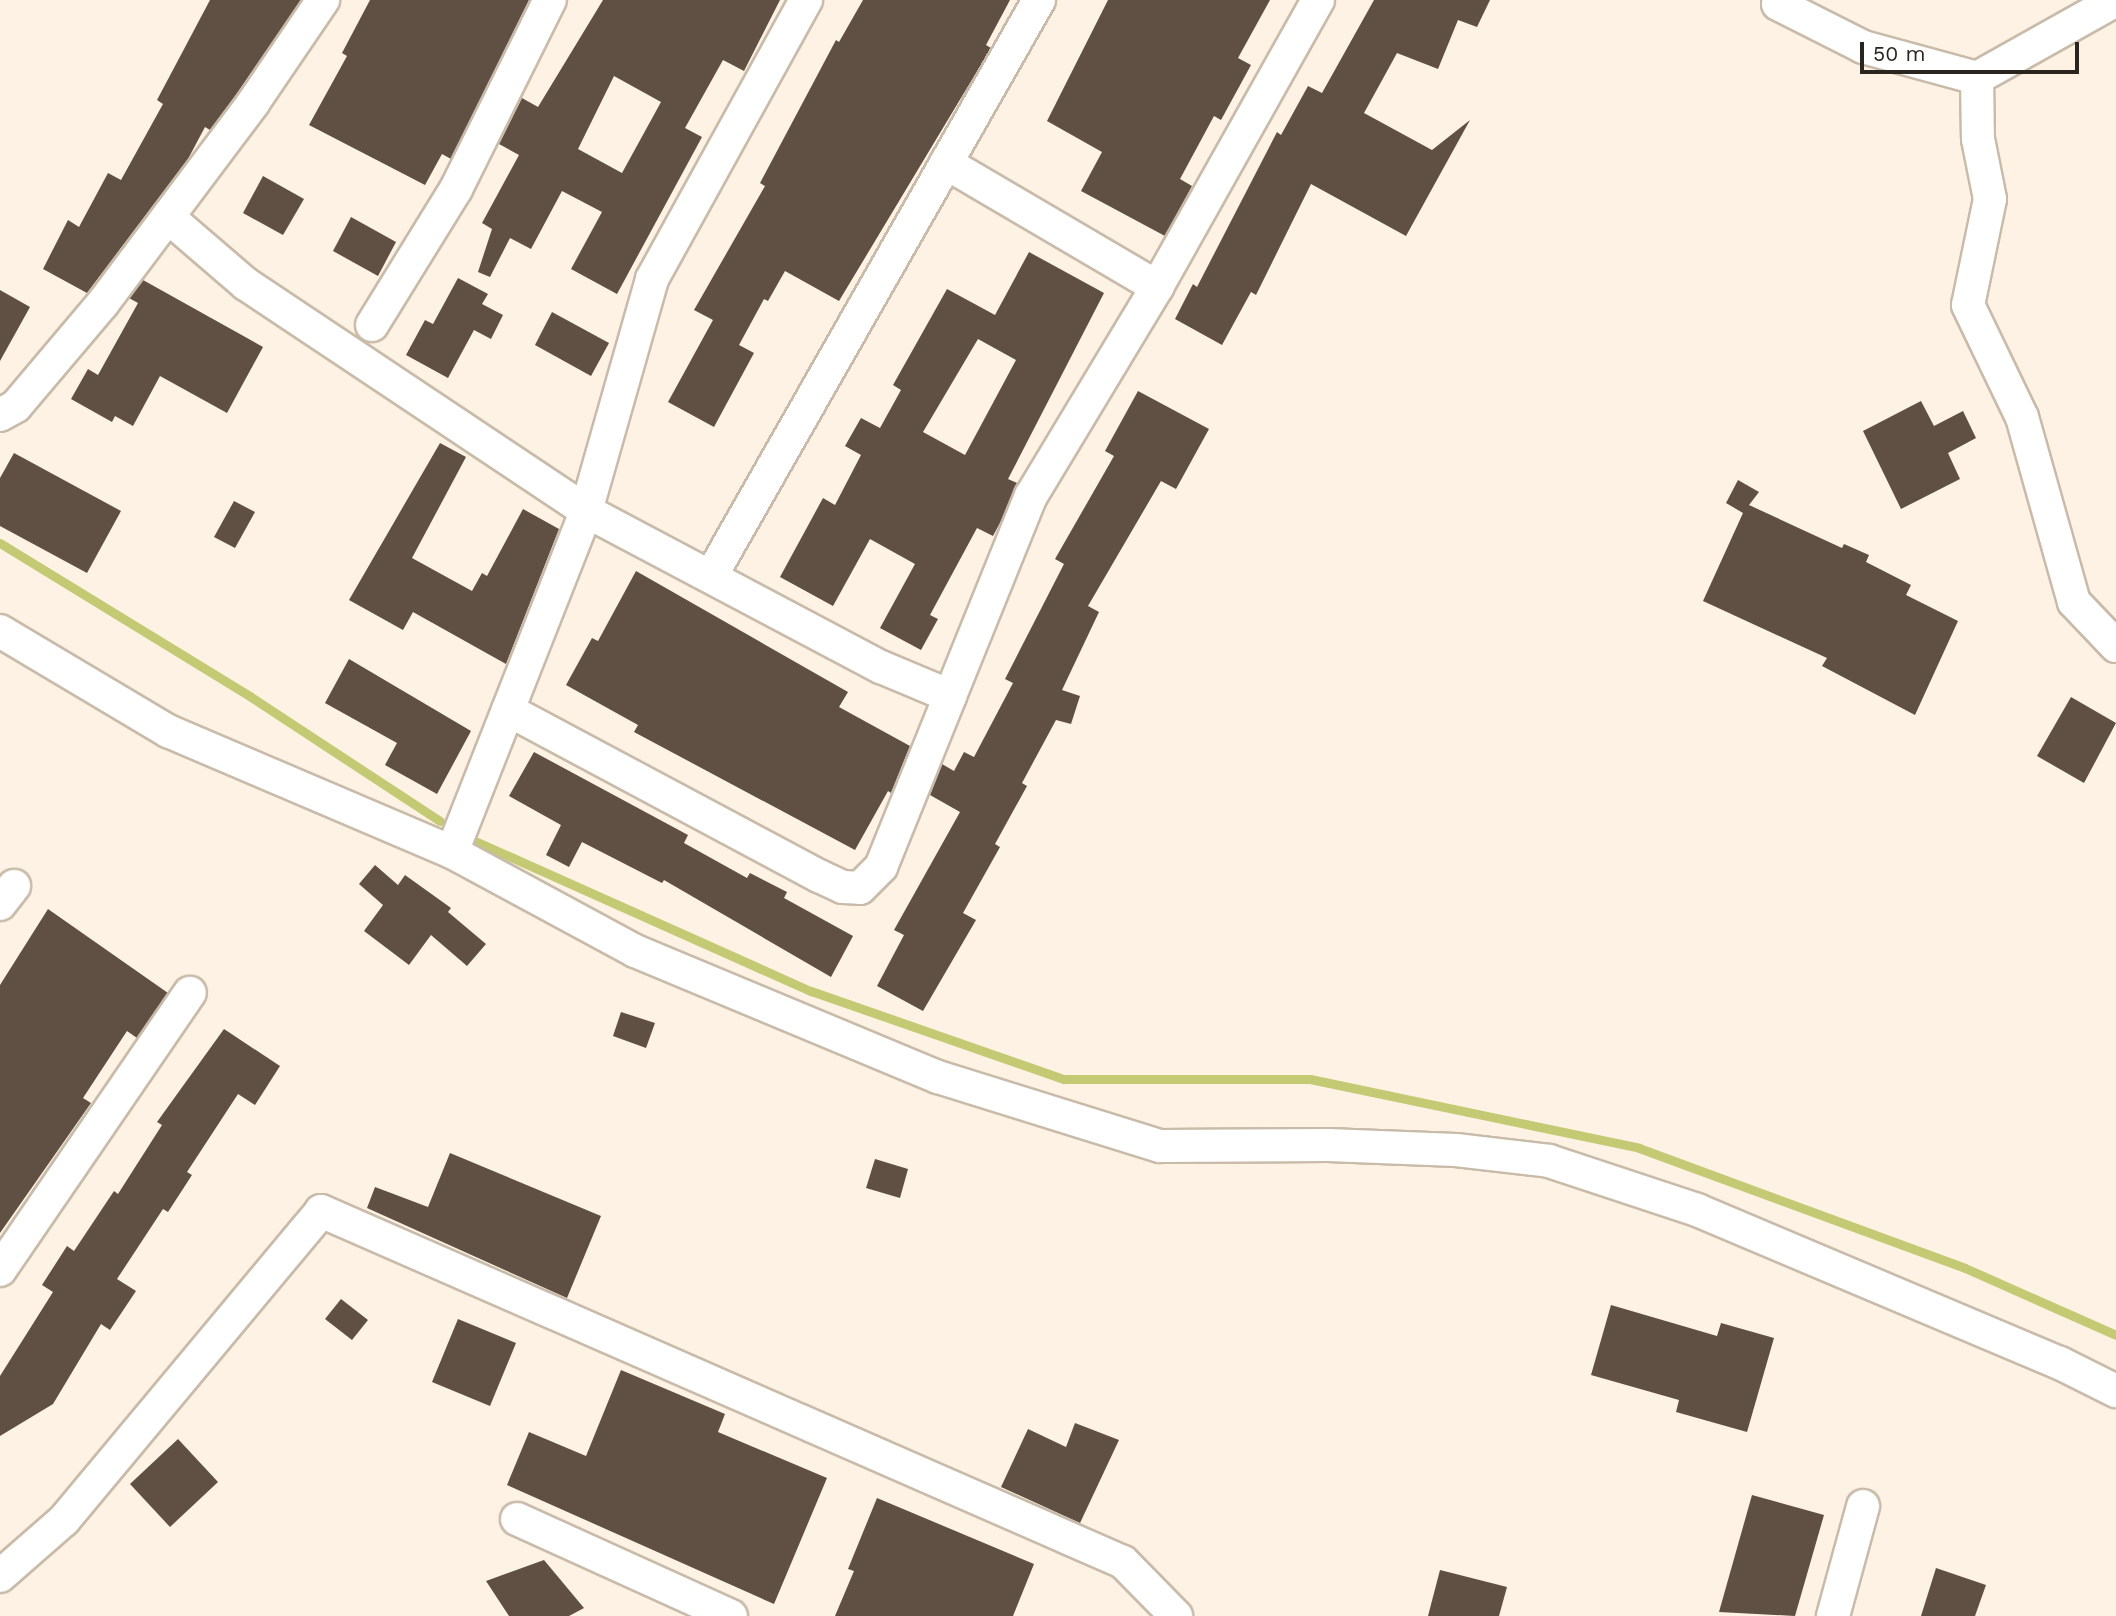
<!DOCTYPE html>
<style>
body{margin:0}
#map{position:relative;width:2116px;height:1616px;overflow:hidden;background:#fdf2e3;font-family:"Work Sans",sans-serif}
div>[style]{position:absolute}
.stream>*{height:9px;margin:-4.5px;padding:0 4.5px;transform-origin:4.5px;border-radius:4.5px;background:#c4ca73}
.building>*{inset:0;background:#604f43}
.roads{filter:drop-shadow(2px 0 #c8bba9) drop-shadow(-2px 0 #c8bba9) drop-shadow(0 2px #c8bba9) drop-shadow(0 -2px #c8bba9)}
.minor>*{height:32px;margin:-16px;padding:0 16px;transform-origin:16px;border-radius:16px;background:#fff}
span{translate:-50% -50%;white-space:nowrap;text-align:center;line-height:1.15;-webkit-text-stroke:7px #fff;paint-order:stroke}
.scale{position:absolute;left:1860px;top:42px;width:219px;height:32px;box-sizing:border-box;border:4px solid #2a251e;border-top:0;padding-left:9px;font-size:21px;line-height:24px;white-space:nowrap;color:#2a251e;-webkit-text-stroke:5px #fff;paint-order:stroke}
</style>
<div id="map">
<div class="stream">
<div style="left:0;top:543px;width:294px;rotate:31.5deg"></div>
<div style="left:251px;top:697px;width:226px;rotate:33.3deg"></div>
<div style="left:475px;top:841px;width:368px;rotate:24.1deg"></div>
<div style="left:811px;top:991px;width:268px;rotate:19.2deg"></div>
<div style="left:1064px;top:1079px;width:246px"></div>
<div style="left:1310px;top:1079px;width:336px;rotate:11.8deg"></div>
<div style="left:1639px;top:1148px;width:347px;rotate:20.2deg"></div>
<div style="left:1965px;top:1268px;width:165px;rotate:23.9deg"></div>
</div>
<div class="building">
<div style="clip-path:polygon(210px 0,301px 0,238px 92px,210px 130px,205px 127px,188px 159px,87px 293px,43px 269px,68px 220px,79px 227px,108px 173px,121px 180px,163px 104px,157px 100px)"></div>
<div style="clip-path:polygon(370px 0,529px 0,451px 159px,442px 154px,425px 185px,309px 125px,347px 56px,342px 53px)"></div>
<div style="clip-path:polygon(evenodd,603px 0,780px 0,744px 71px,723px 60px,685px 128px,702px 137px,617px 294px,571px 269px,602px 212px,562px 191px,531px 249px,510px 238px,490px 277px,478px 272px,492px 229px,482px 223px,519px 155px,499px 144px,522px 98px,538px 107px,603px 0,614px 76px,661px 102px,622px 173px,578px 149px,614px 76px)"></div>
<div style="clip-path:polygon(863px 0,1010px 0,986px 45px,991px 48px,839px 301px,785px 271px,768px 301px,764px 299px,739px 345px,754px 353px,714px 427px,668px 402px,713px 320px,694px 310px,765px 186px,760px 183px,836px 40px,839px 42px)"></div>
<div style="clip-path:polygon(1108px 0,1270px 0,1238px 58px,1251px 65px,1221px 120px,1214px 116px,1180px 179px,1192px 186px,1165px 236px,1081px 191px,1102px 152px,1047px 121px)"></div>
<div style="clip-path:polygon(1374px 0,1490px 0,1477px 27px,1458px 20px,1438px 69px,1397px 53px,1364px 113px,1432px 150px,1470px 120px,1406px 236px,1311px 184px,1256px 295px,1251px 292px,1222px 345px,1175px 319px,1193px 284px,1197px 287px,1277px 132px,1281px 135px,1308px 86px,1322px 93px)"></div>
<div style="clip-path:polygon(263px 176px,304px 199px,283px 235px,243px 213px)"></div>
<div style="clip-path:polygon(351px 217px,396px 242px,378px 276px,333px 251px)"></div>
<div style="clip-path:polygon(evenodd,1029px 252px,1104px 293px,1008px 479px,1017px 483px,1001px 521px,993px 536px,977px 528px,930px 615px,938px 619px,921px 650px,880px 628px,915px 564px,870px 539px,833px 606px,780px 577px,823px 498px,835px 505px,861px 455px,845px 446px,861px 418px,880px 428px,901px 390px,893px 385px,947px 289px,995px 315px,1029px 252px,978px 339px,1016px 360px,965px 455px,923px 432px,978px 339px)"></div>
<div style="clip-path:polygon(458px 278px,488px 294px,482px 304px,503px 315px,491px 339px,474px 330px,448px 378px,406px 355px,425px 320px,433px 324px)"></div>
<div style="clip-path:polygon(143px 280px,263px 347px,227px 413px,160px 376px,133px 426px,115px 416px,112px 422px,71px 399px,88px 369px,98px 375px,138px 303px,129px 298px)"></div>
<div style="clip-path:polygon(0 290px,30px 307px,0 361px)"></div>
<div style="clip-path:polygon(552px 312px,609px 343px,591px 376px,535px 345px)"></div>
<div style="clip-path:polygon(1138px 391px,1209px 429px,1176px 489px,1161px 481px,1088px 606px,1099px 612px,1062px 690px,1080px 696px,1071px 724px,1056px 720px,1022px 783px,1027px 786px,995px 844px,1000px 847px,963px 913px,976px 920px,923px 1011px,877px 986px,904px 935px,894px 930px,960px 812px,930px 795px,942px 764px,954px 771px,964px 752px,974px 757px,1013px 683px,1005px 679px,1064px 564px,1055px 559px,1114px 456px,1105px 451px)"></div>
<div style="clip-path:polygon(1921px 401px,1934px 426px,1963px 411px,1976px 438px,1948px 453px,1960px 479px,1901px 509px,1863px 431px)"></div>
<div style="clip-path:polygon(440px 443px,466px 457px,412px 558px,472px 591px,482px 573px,487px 576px,523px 509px,559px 529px,506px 664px,413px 612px,403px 630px,349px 600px)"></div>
<div style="clip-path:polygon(14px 453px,121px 511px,87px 573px,0 526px,0 478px)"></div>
<div style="clip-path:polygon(1738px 480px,1759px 492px,1749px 505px,1842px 548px,1844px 544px,1869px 555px,1866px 562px,1911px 585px,1906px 595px,1958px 621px,1915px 715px,1822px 666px,1827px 658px,1703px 601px,1743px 513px,1726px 503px)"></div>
<div style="clip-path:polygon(234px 501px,255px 512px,235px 548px,214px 537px)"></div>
<div style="clip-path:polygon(636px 571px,848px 692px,839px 707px,910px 746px,891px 793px,888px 791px,855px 850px,634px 732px,638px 725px,566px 685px,592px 638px,598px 641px)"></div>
<div style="clip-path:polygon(349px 659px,471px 731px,437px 794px,385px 765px,397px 743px,325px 703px)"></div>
<div style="clip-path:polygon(2071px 697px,2116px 723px,2084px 783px,2037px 756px)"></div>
<div style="clip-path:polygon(534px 752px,688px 835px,684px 843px,747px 878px,750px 873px,787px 892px,784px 898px,853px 936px,831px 977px,664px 880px,662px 883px,582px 842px,569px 867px,546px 855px,561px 825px,509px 796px)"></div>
<div style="clip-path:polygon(375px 865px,398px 885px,405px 875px,451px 908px,448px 912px,486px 944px,467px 966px,431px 935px,409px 965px,364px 931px,383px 905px,359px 884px)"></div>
<div style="clip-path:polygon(48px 909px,168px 993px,137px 1038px,127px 1031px,83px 1098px,91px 1103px,0 1233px,0 985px)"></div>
<div style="clip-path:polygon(621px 1012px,655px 1023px,646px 1048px,613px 1036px)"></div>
<div style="clip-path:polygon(224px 1029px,280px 1066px,255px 1105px,238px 1094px,187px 1172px,192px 1175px,168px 1212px,163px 1209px,117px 1279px,136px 1291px,110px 1330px,101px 1324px,53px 1404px,0 1436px,0 1376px,53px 1292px,42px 1285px,67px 1246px,74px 1251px,114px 1191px,118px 1194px,162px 1125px,157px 1122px)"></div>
<div style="clip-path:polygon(450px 1153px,601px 1216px,567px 1298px,367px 1208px,375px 1187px,428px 1207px)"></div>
<div style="clip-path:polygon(875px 1159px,908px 1169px,900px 1198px,866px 1188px)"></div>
<div style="clip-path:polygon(341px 1299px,368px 1320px,352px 1340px,325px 1319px)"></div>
<div style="clip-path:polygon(1611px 1305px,1717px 1336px,1721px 1323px,1774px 1338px,1747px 1432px,1676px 1412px,1679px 1400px,1591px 1375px)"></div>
<div style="clip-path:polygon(458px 1319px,516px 1343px,490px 1406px,432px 1382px)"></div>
<div style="clip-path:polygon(621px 1370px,725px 1414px,718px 1432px,827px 1478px,774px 1604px,507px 1485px,529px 1432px,586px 1456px)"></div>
<div style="clip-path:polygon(1075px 1423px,1119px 1440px,1080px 1523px,1001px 1487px,1028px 1429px,1066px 1447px)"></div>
<div style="clip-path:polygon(178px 1439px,218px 1482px,170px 1527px,130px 1484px)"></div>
<div style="clip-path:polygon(1752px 1495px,1824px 1515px,1795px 1616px,1719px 1612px)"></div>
<div style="clip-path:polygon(877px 1498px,1034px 1564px,1013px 1616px,835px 1616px,854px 1571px,848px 1569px)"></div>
<div style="clip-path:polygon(544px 1560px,584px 1608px,569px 1616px,509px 1616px,486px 1581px)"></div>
<div style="clip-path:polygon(1936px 1568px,1986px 1585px,1975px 1616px,1921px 1616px)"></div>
<div style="clip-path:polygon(1440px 1570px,1507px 1587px,1499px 1616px,1428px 1616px)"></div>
</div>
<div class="roads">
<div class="minor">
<div style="left:1778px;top:4px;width:95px;rotate:26.8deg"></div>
<div style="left:1863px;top:47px;width:118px;rotate:15.2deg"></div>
<div style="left:1977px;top:78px;width:159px;rotate:-29.3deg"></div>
<div style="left:1977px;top:78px;width:61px;rotate:89.1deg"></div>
<div style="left:1978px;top:139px;width:61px;rotate:78.7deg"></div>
<div style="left:1990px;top:199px;width:108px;rotate:101.7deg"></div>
<div style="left:1968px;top:305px;width:124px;rotate:64.3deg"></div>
<div style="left:2022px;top:417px;width:192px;rotate:74.3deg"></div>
<div style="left:2074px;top:602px;width:61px;rotate:46.3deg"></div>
<div style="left:946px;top:163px;width:245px;rotate:30.4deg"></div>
<div style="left:168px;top:217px;width:103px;rotate:40.7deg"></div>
<div style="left:246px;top:284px;width:409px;rotate:33.7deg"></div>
<div style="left:586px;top:511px;width:334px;rotate:27.9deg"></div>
<div style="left:881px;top:667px;width:75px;rotate:22.8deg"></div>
<div style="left:950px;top:696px;width:216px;rotate:-68deg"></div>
<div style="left:1031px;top:496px;width:244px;rotate:-58.9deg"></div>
<div style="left:1157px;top:287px;width:329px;rotate:-60.7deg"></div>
<div style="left:372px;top:325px;width:160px;rotate:-58.3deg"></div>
<div style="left:456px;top:189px;width:211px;rotate:-63.6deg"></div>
<div style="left:0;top:415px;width:18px;rotate:-29deg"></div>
<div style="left:16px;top:406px;width:135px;rotate:-49.8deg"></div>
<div style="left:103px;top:303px;width:250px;rotate:-53.1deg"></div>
<div style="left:253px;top:103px;width:125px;rotate:-55.8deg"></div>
<div style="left:711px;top:576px;width:663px;rotate:-60.34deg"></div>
<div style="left:0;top:631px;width:196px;rotate:30.8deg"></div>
<div style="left:168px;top:731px;width:309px;rotate:23.1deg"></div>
<div style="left:452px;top:852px;width:208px;rotate:28.4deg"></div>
<div style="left:635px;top:951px;width:328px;rotate:22.6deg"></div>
<div style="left:938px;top:1077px;width:232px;rotate:17.3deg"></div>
<div style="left:1160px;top:1146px;width:168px;rotate:-0.3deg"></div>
<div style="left:1328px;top:1145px;width:128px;rotate:2.2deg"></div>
<div style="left:1456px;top:1150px;width:94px;rotate:6.7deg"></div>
<div style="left:1549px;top:1161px;width:156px;rotate:18.3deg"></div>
<div style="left:1697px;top:1210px;width:394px;rotate:22.9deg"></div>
<div style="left:2060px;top:1363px;width:63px;rotate:26.6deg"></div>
<div style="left:508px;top:710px;width:353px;rotate:28.1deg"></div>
<div style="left:819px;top:876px;width:26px;rotate:25deg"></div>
<div style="left:843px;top:887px;width:17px;rotate:3deg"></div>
<div style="left:860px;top:888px;width:30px;rotate:-45deg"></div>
<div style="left:881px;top:867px;width:184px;rotate:-68deg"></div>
<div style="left:452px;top:852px;width:366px;rotate:-68.5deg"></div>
<div style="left:586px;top:511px;width:241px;rotate:-74.1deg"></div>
<div style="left:652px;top:279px;width:319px;rotate:-61.1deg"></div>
<div style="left:0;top:904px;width:23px;rotate:-52deg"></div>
<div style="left:0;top:1270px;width:336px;rotate:-55.6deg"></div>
<div style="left:517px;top:1519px;width:235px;rotate:24.4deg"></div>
<div style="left:0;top:1576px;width:85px;rotate:-41.2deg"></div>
<div style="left:64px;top:1520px;width:402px;rotate:-50.2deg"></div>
<div style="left:321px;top:1211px;width:875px;rotate:23.64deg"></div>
<div style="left:1123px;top:1562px;width:76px;rotate:45.5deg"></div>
<div style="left:1833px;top:1616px;width:114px;rotate:-74.7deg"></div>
</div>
</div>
<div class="scale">50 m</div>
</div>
